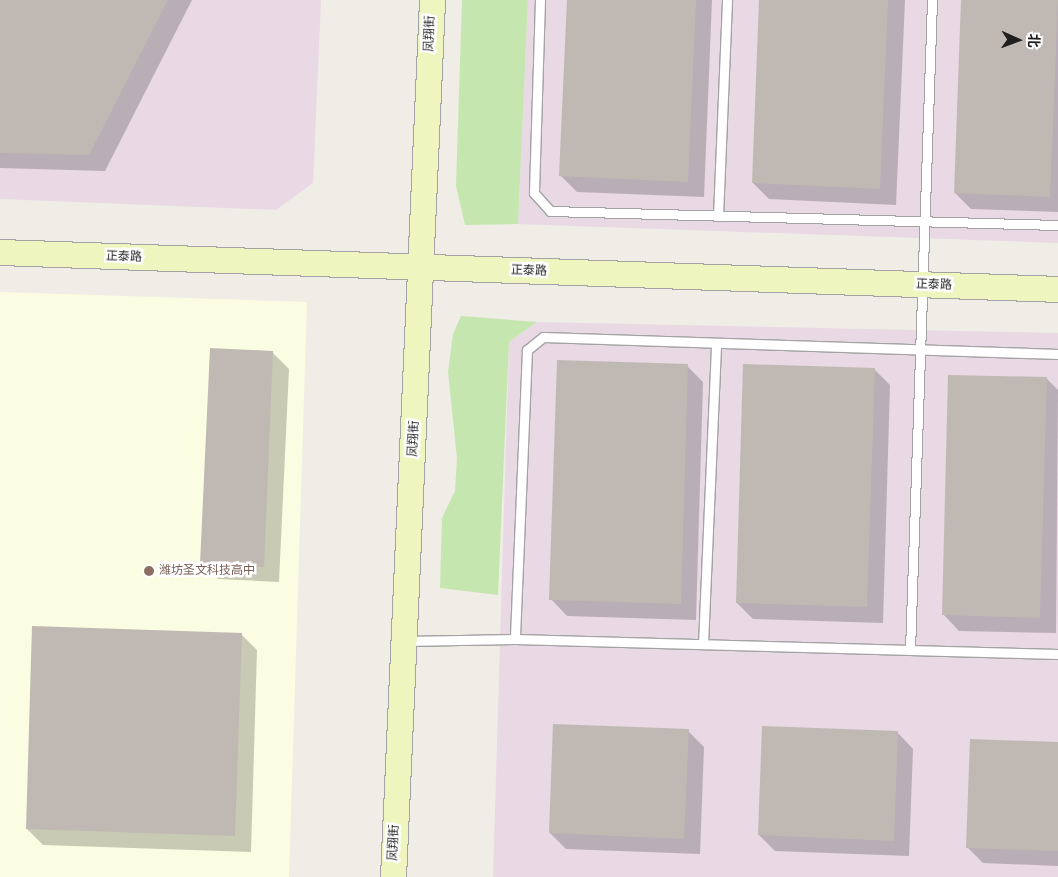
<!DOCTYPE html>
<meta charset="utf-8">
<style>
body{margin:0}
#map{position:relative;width:1058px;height:877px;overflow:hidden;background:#efede6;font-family:"Nunito Sans","Noto Sans SC",sans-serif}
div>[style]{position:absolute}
.industrial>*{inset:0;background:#e8d9e4}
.education>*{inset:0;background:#fbfde2}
.grass>*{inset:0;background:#c6e6b0}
.shadow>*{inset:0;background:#0003}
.building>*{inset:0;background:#c0b9b3}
.roads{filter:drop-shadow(1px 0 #a3a3a3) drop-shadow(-1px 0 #a3a3a3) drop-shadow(0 1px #a3a3a3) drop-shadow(0 -1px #a3a3a3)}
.lane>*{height:9px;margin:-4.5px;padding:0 4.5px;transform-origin:4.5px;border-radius:4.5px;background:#fff}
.secondary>*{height:25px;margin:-12.5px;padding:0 12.5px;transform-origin:12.5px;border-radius:12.5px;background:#eef5be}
.dots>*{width:14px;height:14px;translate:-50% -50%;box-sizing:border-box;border:2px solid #fff;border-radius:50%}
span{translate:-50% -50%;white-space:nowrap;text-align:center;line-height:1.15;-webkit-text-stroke:5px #fff;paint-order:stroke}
.street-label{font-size:12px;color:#1f1f1f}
.education-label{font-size:12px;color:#785e54}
.left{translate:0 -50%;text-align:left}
.north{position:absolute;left:993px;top:15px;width:50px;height:50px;-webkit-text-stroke:4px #fff;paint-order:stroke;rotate:92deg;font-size:14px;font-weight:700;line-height:20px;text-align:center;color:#1f1f1f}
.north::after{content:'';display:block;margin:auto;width:18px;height:22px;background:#1f1f1f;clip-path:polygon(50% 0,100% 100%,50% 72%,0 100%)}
</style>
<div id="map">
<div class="industrial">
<div style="clip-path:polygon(0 0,321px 0,313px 183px,276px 210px,0 199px)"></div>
<div style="clip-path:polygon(528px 0,1058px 0,1058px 243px,518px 224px)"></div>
<div style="clip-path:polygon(537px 322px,1058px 333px,1058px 877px,493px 877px,509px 342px)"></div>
</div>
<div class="education">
<div style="clip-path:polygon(0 292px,307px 302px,289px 877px,0 877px)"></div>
</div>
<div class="grass">
<div style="clip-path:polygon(462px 0,528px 0,518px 224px,465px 225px,456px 186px)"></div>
<div style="clip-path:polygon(461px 316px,537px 322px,509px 342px,498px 595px,440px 588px,442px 518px,455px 491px,457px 458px,448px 372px,453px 334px)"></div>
</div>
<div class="shadow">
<div style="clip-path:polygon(0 0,192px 0,105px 171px,0 168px)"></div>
<div style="clip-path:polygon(568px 0,712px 0,704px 197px,577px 192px,561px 176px)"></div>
<div style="clip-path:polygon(760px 0,905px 0,896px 205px,769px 199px,753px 183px)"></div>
<div style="clip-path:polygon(963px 0,1058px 0,1058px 212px,971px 209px,955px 193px)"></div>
<div style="clip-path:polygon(272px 352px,289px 369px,279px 582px,218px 579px,202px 563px)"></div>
<div style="clip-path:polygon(687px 366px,703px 382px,696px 620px,567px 616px,551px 599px)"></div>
<div style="clip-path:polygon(874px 369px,890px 385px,883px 623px,753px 619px,737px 603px)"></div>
<div style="clip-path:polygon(1046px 378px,1058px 390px,1056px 633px,959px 631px,943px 614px)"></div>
<div style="clip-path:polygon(241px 634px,257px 650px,251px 852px,43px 845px,27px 829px)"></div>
<div style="clip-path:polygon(688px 731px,704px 747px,700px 854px,566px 849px,550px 833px)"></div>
<div style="clip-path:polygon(897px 732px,913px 749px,909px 856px,775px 851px,759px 835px)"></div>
<div style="clip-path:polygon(1058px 743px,1058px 866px,983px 863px,967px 847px)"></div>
</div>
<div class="building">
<div style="clip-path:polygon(0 0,168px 0,89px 155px,0 153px)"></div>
<div style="clip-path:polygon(567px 0,696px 0,688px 182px,559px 176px)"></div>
<div style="clip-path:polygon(759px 0,888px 0,880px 189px,752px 183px)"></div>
<div style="clip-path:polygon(961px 0,1058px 0,1050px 197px,954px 193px)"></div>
<div style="clip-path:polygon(210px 348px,273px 351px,264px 567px,200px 564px)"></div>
<div style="clip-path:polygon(557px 360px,688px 364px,681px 604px,549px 600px)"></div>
<div style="clip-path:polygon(743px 364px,875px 368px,867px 607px,736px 603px)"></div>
<div style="clip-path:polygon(948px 375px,1047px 377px,1040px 618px,942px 615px)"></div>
<div style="clip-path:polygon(32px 626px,242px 633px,235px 836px,26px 829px)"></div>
<div style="clip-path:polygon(553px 724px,689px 729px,684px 839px,549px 833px)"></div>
<div style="clip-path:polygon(762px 726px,898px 731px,894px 841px,758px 835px)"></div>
<div style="clip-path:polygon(970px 739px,1058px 742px,1058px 851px,966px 848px)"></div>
</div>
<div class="roads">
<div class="lane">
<div style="left:540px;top:0;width:193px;rotate:91.8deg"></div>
<div style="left:534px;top:193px;width:24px;rotate:48deg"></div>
<div style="left:550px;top:211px;width:508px;rotate:1.58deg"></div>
<div style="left:718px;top:216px;width:216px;rotate:-87.6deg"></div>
<div style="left:1058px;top:354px;width:515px;rotate:-178.11deg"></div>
<div style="left:543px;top:337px;width:21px;rotate:141deg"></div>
<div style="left:527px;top:350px;width:289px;rotate:92.4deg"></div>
<div style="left:515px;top:639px;width:543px;rotate:1.58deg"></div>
<div style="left:405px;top:641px;width:110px;rotate:-1deg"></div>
<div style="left:703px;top:644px;width:301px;rotate:-87.5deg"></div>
<div style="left:910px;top:650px;width:650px;rotate:-88.06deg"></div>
</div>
<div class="secondary">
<div style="left:0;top:252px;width:1059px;rotate:2deg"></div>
<div style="left:393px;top:877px;width:878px;rotate:-87.45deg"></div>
</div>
</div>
<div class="dots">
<div style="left:149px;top:571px;background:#8d6e63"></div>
</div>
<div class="street-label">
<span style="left:430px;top:34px;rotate:-88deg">凤翔街</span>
<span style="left:124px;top:257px;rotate:2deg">正泰路</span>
<span style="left:529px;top:271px;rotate:2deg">正泰路</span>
<span style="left:934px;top:285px;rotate:2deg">正泰路</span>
<span style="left:414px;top:439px;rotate:-87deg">凤翔街</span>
<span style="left:394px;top:843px;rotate:-87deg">凤翔街</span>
</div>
<div class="education-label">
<span class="left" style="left:159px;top:571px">潍坊圣文科技高中</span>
</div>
<div class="north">北</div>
</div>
